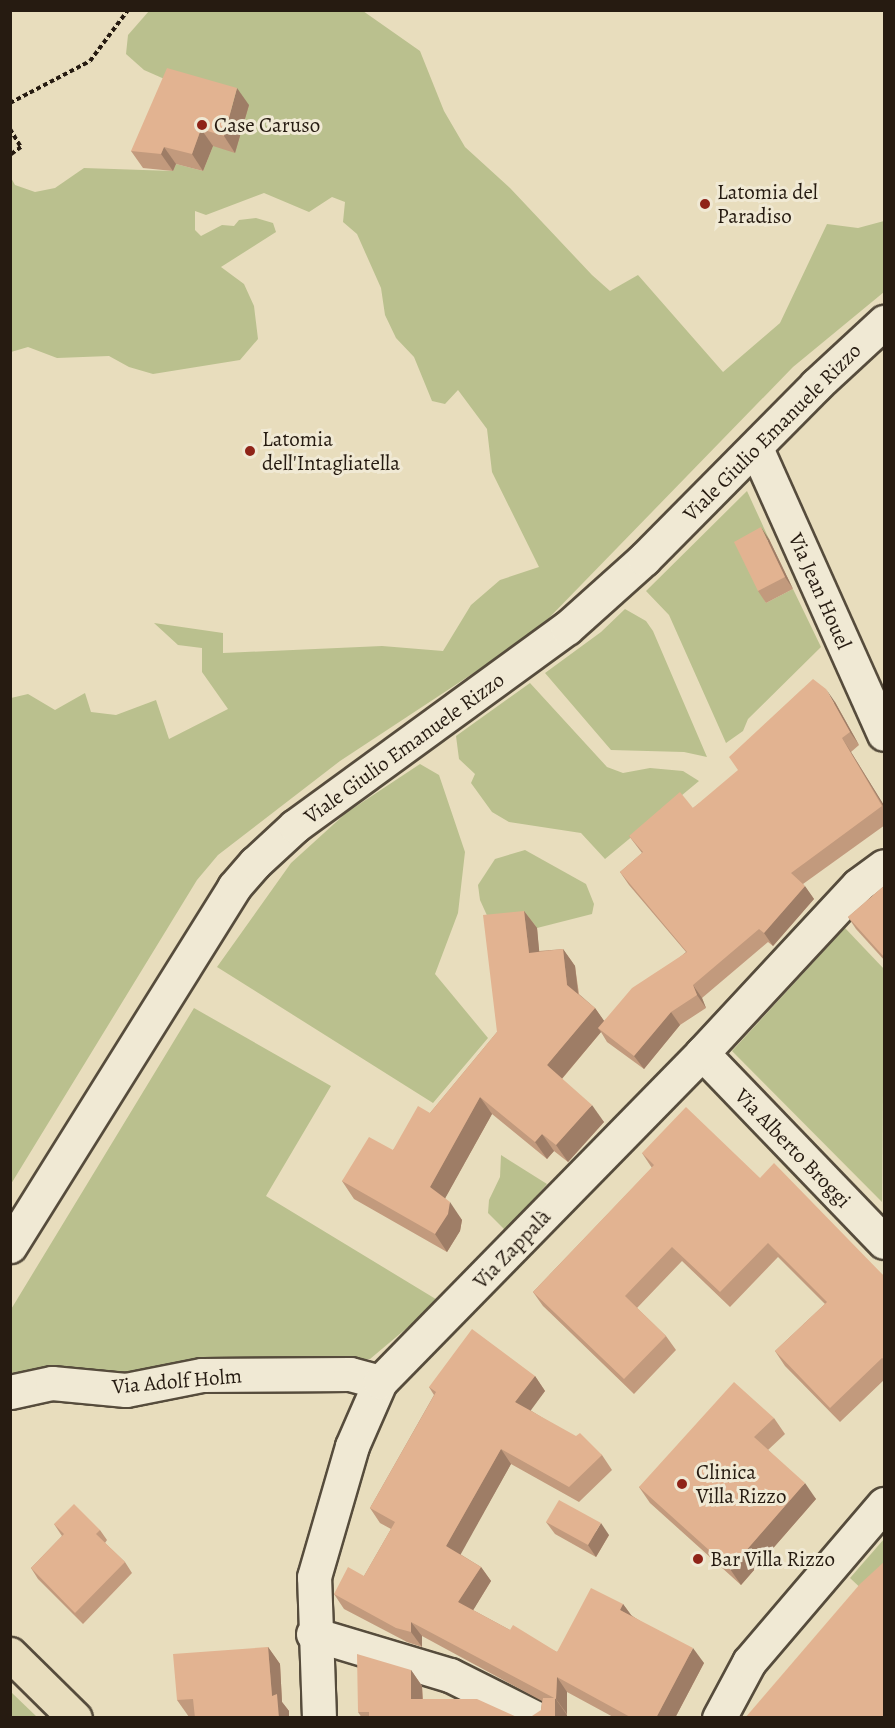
<!DOCTYPE html>
<meta charset="utf-8">
<style>
body{margin:0}
#map{position:relative;width:895px;height:1728px;overflow:hidden;background:#e8ddbd;font-family:Alegreya,serif}
div>[style]{position:absolute}
[style*='--x']{left:calc(var(--x)*1px);top:calc(var(--y)*1px);width:calc(var(--w)*1px);rotate:calc(var(--a)*1deg)}
.green>*{inset:0;background:#bac08e}
.path>*{height:4px;margin-top:-2px;transform-origin:0;background:repeating-linear-gradient(90deg,#261b11 0 4.5px,transparent 0 7.5px)}
.roads{filter:drop-shadow(2px 0 #564c3c) drop-shadow(-2px 0 #564c3c) drop-shadow(0 2px #564c3c) drop-shadow(0 -2px #564c3c)}
.minor>*{height:33px;margin:-16.5px;padding:0 16.5px;transform-origin:16.5px;border-radius:16.5px;background:#f0e9d4}
.major>*{height:33px;margin:-16.5px;padding:0 16.5px;transform-origin:16.5px;border-radius:16.5px;background:#e8ddbd}
.wall>*{inset:0;background:#c29a7d}
.shaded-wall>*{inset:0;background:#9e7d66}
.building>*{inset:0;background:#e2b391}
.dots>*{width:16px;height:16px;translate:-50% -50%;box-sizing:border-box;border:3px solid #f0e9d4;border-radius:50%}
span{translate:-50% -50%;white-space:nowrap;text-align:center;line-height:1.15;-webkit-text-stroke:6px #f0e9d4;paint-order:stroke}
.poi-label{font-size:21px;color:#261b11}
.left{translate:0 -50%;text-align:left}
.street-label{font-size:21px;color:#261b11}
.frame{position:absolute;inset:0;border:12px solid #261b11;pointer-events:none}
</style>
<div id="map">
<div class="green">
<div style="clip-path:polygon(149px 11px,363px 11px,420px 51px,444px 111px,465px 147px,510px 188px,592px 275px,610px 291px,638px 275px,723px 372px,780px 323px,827px 224px,858px 228px,884px 221px,884px 292px,793px 367px,547px 620px,513px 647px,340px 761px,218px 855px,197px 880px,11px 1184px,11px 698px,28px 694px,55px 710px,85px 693px,91px 712px,116px 715px,156px 700px,169px 739px,228px 709px,202px 672px,202px 648px,178px 645px,154px 623px,223px 633px,223px 653px,382px 646px,443px 651px,471px 605px,500px 580px,539px 567px,492px 472px,487px 429px,458px 390px,445px 404px,432px 401px,414px 357px,396px 338px,385px 315px,381px 288px,357px 234px,343px 222px,345px 202px,332px 197px,309px 212px,264px 193px,206px 215px,195px 211px,195px 230px,201px 236px,222px 225px,234px 226px,239px 220px,256px 218px,273px 223px,276px 232px,221px 267px,244px 284px,254px 306px,258px 339px,240px 360px,153px 374px,129px 367px,109px 356px,57px 358px,28px 347px,11px 352px,10px 176px,15px 185px,35px 192px,55px 188px,84px 168px,173px 171px,176px 164px,203px 171px,213px 146px,178px 85px,144px 70px,126px 54px,128px 35px)"></div>
<div style="clip-path:polygon(747px 491px,769px 539px,742px 554px,766px 603px,793px 589px,821px 647px,748px 719px,743px 731px,726px 743px,669px 615px,646px 591px)"></div>
<div style="clip-path:polygon(625px 609px,646px 621px,653px 631px,707px 757px,684px 752px,611px 750px,545px 673px,601px 632px)"></div>
<div style="clip-path:polygon(530px 683px,607px 767px,623px 773px,650px 768px,683px 771px,699px 781px,605px 859px,581px 833px,509px 822px,492px 812px,471px 783px,475px 774px,459px 759px,456px 736px)"></div>
<div style="clip-path:polygon(420px 764px,439px 775px,465px 852px,458px 913px,435px 974px,488px 1038px,433px 1103px,217px 967px,291px 863px,346px 813px)"></div>
<div style="clip-path:polygon(525px 850px,586px 884px,594px 904px,592px 914px,537px 928px,495px 933px,480px 900px,478px 885px,495px 859px)"></div>
<div style="clip-path:polygon(845px 928px,884px 969px,882px 1202px,732px 1051px)"></div>
<div style="clip-path:polygon(194px 1008px,331px 1086px,266px 1196px,439px 1301px,370px 1359px,332px 1359px,124px 1379px,11px 1380px,10px 1311px)"></div>
<div style="clip-path:polygon(501px 1155px,547px 1184px,506px 1231px,488px 1213px,489px 1200px,500px 1177px)"></div>
<div style="clip-path:polygon(884px 1539px,884px 1576px,867px 1594px,850px 1578px)"></div>
<div style="clip-path:polygon(11px 1692px,37px 1717px,11px 1717px)"></div>
</div>
<div class="path">
<div style="--x:10;--y:103;--w:90;--a:-27.7"></div>
<div style="--x:90;--y:61;--w:64;--a:-53.3"></div>
<div style="--x:10;--y:129;--w:21;--a:59"></div>
<div style="--x:21;--y:147;--w:14;--a:144"></div>
</div>
<div class="roads">
<div class="minor">
<div style="--x:756;--y:448;--w:313;--a:65.9"></div>
<div style="--x:702;--y:1053;--w:262;--a:46.1"></div>
<div style="--x:10;--y:1246;--w:423;--a:-58"></div>
<div style="--x:234;--y:887;--w:32;--a:-49"></div>
<div style="--x:255;--y:863;--w:54;--a:-42.8"></div>
<div style="--x:295;--y:826;--w:336;--a:-36.1"></div>
<div style="--x:567;--y:628;--w:103;--a:-41.9"></div>
<div style="--x:644;--y:559;--w:245;--a:-45.3"></div>
<div style="--x:816;--y:385;--w:93;--a:-42.8"></div>
<div style="--x:10;--y:1392;--w:43;--a:-12.1"></div>
<div style="--x:52;--y:1383;--w:74;--a:5.4"></div>
<div style="--x:126;--y:1390;--w:77;--a:-11.2"></div>
<div style="--x:202;--y:1375;--w:148;--a:-0.4"></div>
<div style="--x:350;--y:1374;--w:31;--a:15"></div>
<div style="--x:313;--y:1634;--w:143;--a:16.7"></div>
<div style="--x:450;--y:1675;--w:96;--a:26.6"></div>
<div style="--x:319;--y:1718;--w:141;--a:-92"></div>
<div style="--x:314;--y:1577;--w:136;--a:-73.8"></div>
<div style="--x:352;--y:1446;--w:70;--a:-66.4"></div>
<div style="--x:380;--y:1382;--w:460;--a:-45.6"></div>
<div style="--x:702;--y:1053;--w:229;--a:-47.1"></div>
<div style="--x:858;--y:885;--w:32;--a:-36"></div>
<div style="--x:719;--y:1718;--w:64;--a:-61.8"></div>
<div style="--x:749;--y:1662;--w:208;--a:-49.5"></div>
</div>
<div class="major">
<div style="--x:10;--y:1654;--w:91;--a:44.6"></div>
</div>
</div>
<div class="wall">
<div style="clip-path:polygon(249px 105px,235px 153px,213px 146px,203px 171px,176px 164px,173px 171px,143px 168px,131px 151px)"></div>
<div style="clip-path:polygon(769px 539px,793px 589px,766px 603px,758px 591px)"></div>
<div style="clip-path:polygon(835px 702px,859px 745px,851px 752px,885px 807px,885px 825px,803px 884px,814px 899px,773px 946px,768px 942px,702px 998px,706px 1008px,680px 1025px,644px 1069px,607px 1042px,601px 1032px,562px 1079px,604px 1122px,568px 1162px,554px 1151px,547px 1159px,492px 1114px,445px 1198px,462px 1220px,460px 1231px,447px 1252px,354px 1199px,342px 1181px,393px 1150px,430px 1113px,497px 1032px,524px 911px,537px 928px,539px 951px,563px 949px,575px 966px,579px 994px,595px 1008px,604px 1021px,686px 952px,629px 885px,620px 872px,642px 853px,629px 836px,693px 808px)"></div>
<div style="clip-path:polygon(885px 885px,885px 961px,856px 929px,848px 917px)"></div>
<div style="clip-path:polygon(642px 1153px,760px 1178px,885px 1277px,885px 1379px,840px 1422px,785px 1366px,775px 1351px,825px 1304px,778px 1257px,730px 1307px,682px 1261px,637px 1308px,666px 1336px,676px 1350px,634px 1394px,543px 1306px,533px 1292px,652px 1168px)"></div>
<div style="clip-path:polygon(535px 1376px,545px 1391px,530px 1410px,602px 1455px,612px 1470px,579px 1502px,511px 1464px,460px 1554px,481px 1567px,491px 1581px,473px 1610px,510px 1630px,557px 1652px,623px 1604px,631px 1615px,704px 1663px,675px 1718px,615px 1718px,567px 1692px,567px 1714px,566px 1714px,567px 1715px,541px 1710px,542px 1701px,422px 1636px,422px 1647px,407px 1642px,344px 1609px,334px 1594px,364px 1576px,391px 1529px,380px 1523px,370px 1508px,434px 1395px,429px 1387px)"></div>
<div style="clip-path:polygon(774px 1418px,785px 1434px,768px 1450px,816px 1499px,741px 1585px,650px 1503px,639px 1487px)"></div>
<div style="clip-path:polygon(546px 1522px,609px 1535px,596px 1557px,555px 1534px)"></div>
<div style="clip-path:polygon(54px 1524px,100px 1530px,107px 1540px,105px 1543px,125px 1562px,132px 1573px,83px 1624px,38px 1579px,31px 1568px,62px 1536px)"></div>
<div style="clip-path:polygon(268px 1647px,280px 1664px,282px 1702px,289px 1711px,289px 1718px,195px 1718px,194px 1716px,189px 1717px,177px 1700px)"></div>
<div style="clip-path:polygon(411px 1670px,422px 1686px,423px 1699px,519px 1718px,362px 1718px,358px 1712px)"></div>
</div>
<div class="shaded-wall">
<div style="clip-path:polygon(237px 88px,249px 105px,235px 153px,224px 136px)"></div>
<div style="clip-path:polygon(201px 129px,213px 146px,203px 171px,192px 154px)"></div>
<div style="clip-path:polygon(164px 147px,176px 164px,173px 171px,161px 154px)"></div>
<div style="clip-path:polygon(761px 527px,769px 539px,793px 589px,785px 577px)"></div>
<div style="clip-path:polygon(826px 689px,835px 702px,859px 745px,850px 732px)"></div>
<div style="clip-path:polygon(842px 738px,851px 752px,885px 807px,885px 809px)"></div>
<div style="clip-path:polygon(805px 886px,814px 899px,773px 946px,764px 933px)"></div>
<div style="clip-path:polygon(524px 911px,537px 928px,541px 970px,529px 953px)"></div>
<div style="clip-path:polygon(563px 949px,575px 966px,579px 1002px,567px 985px)"></div>
<div style="clip-path:polygon(693px 985px,702px 998px,706px 1008px,697px 995px)"></div>
<div style="clip-path:polygon(595px 1008px,607px 1025px,598px 1028px,601px 1032px,559px 1082px,547px 1065px)"></div>
<div style="clip-path:polygon(671px 1012px,680px 1025px,644px 1069px,634px 1056px)"></div>
<div style="clip-path:polygon(480px 1097px,492px 1114px,442px 1204px,430px 1187px)"></div>
<div style="clip-path:polygon(592px 1105px,604px 1122px,568px 1162px,556px 1145px)"></div>
<div style="clip-path:polygon(542px 1134px,554px 1151px,547px 1159px,535px 1142px)"></div>
<div style="clip-path:polygon(450px 1202px,462px 1220px,460px 1231px,447px 1252px,435px 1234px)"></div>
<div style="clip-path:polygon(535px 1376px,545px 1391px,526px 1417px,515px 1402px)"></div>
<div style="clip-path:polygon(501px 1449px,511px 1464px,457px 1561px,446px 1546px)"></div>
<div style="clip-path:polygon(805px 1483px,816px 1499px,741px 1585px,730px 1569px)"></div>
<div style="clip-path:polygon(601px 1523px,609px 1535px,596px 1557px,588px 1545px)"></div>
<div style="clip-path:polygon(481px 1567px,491px 1581px,469px 1617px,458px 1602px)"></div>
<div style="clip-path:polygon(623px 1604px,634px 1619px,620px 1610px)"></div>
<div style="clip-path:polygon(411px 1622px,422px 1636px,422px 1647px,411px 1632px)"></div>
<div style="clip-path:polygon(268px 1647px,280px 1664px,282px 1702px,289px 1711px,289px 1718px,279px 1718px,272px 1696px)"></div>
<div style="clip-path:polygon(693px 1648px,704px 1663px,675px 1718px,656px 1718px)"></div>
<div style="clip-path:polygon(411px 1670px,422px 1686px,423px 1716px,411px 1699px)"></div>
<div style="clip-path:polygon(557px 1677px,567px 1692px,567px 1714px,556px 1699px)"></div>
<div style="clip-path:polygon(555px 1698px,567px 1715px,567px 1718px,555px 1718px)"></div>
</div>
<div class="building">
<div style="clip-path:polygon(167px 68px,237px 88px,224px 136px,201px 129px,192px 154px,164px 147px,161px 154px,131px 151px)"></div>
<div style="clip-path:polygon(761px 527px,785px 577px,758px 591px,734px 542px)"></div>
<div style="clip-path:polygon(813px 679px,826px 689px,850px 732px,842px 738px,882px 806px,791px 873px,805px 886px,764px 933px,759px 929px,693px 985px,697px 995px,671px 1012px,634px 1056px,598px 1028px,632px 988px,687px 952px,620px 872px,643px 852px,629px 836px,680px 792px,693px 808px,738px 770px,729px 757px)"></div>
<div style="clip-path:polygon(885px 885px,885px 958px,848px 917px)"></div>
<div style="clip-path:polygon(524px 911px,529px 953px,563px 949px,567px 985px,595px 1008px,547px 1065px,592px 1105px,556px 1145px,542px 1134px,535px 1142px,480px 1097px,430px 1187px,450px 1202px,448px 1214px,435px 1234px,342px 1181px,369px 1137px,393px 1150px,418px 1106px,430px 1113px,497px 1032px,483px 915px)"></div>
<div style="clip-path:polygon(686px 1107px,760px 1178px,774px 1163px,885px 1277px,885px 1360px,882px 1358px,830px 1408px,775px 1351px,827px 1302px,768px 1243px,720px 1292px,672px 1247px,625px 1296px,666px 1336px,624px 1379px,533px 1292px,654px 1165px,642px 1153px)"></div>
<div style="clip-path:polygon(472px 1329px,535px 1376px,515px 1402px,576px 1436px,580px 1433px,602px 1455px,569px 1487px,501px 1449px,446px 1546px,481px 1567px,458px 1602px,510px 1630px,513px 1625px,557px 1652px,591px 1588px,623px 1604px,620px 1610px,693px 1648px,656px 1718px,632px 1718px,557px 1677px,556px 1699px,411px 1622px,411px 1632px,396px 1628px,334px 1594px,348px 1567px,364px 1576px,395px 1522px,370px 1508px,436px 1392px,429px 1387px)"></div>
<div style="clip-path:polygon(734px 1382px,774px 1418px,754px 1437px,805px 1483px,730px 1569px,639px 1487px)"></div>
<div style="clip-path:polygon(559px 1500px,601px 1523px,588px 1545px,546px 1522px)"></div>
<div style="clip-path:polygon(74px 1504px,100px 1530px,96px 1534px,125px 1562px,75px 1613px,31px 1568px,64px 1534px,54px 1524px)"></div>
<div style="clip-path:polygon(885px 1561px,885px 1718px,745px 1718px,860px 1584px)"></div>
<div style="clip-path:polygon(268px 1647px,272px 1696px,277px 1694px,279px 1718px,195px 1718px,193px 1699px,177px 1700px,173px 1654px)"></div>
<div style="clip-path:polygon(357px 1654px,411px 1670px,411px 1699px,477px 1699px,519px 1718px,369px 1718px,369px 1712px,358px 1712px)"></div>
<div style="clip-path:polygon(543px 1698px,555px 1698px,555px 1718px,529px 1718px,541px 1710px)"></div>
</div>
<div class="dots">
<div style="left:202px;top:125px;background:#8f2418"></div>
<div style="left:705px;top:204px;background:#8f2418"></div>
<div style="left:250px;top:451px;background:#8f2418"></div>
<div style="left:682px;top:1484px;background:#8f2418"></div>
<div style="left:698px;top:1559px;background:#8f2418"></div>
</div>
<div class="poi-label">
<span class="left" style="left:214px;top:125px">Case Caruso</span>
<span class="left" style="left:717px;top:204px">Latomia del<br>Paradiso</span>
<span class="left" style="left:262px;top:451px">Latomia<br>dell'Intagliatella</span>
<span class="left" style="left:696px;top:1484px">Clinica<br>Villa Rizzo</span>
<span class="left" style="left:710px;top:1559px">Bar Villa Rizzo</span>
</div>
<div class="street-label">
<span style="left:772px;top:432px;rotate:-45deg">Viale Giulio Emanuele Rizzo</span>
<span style="left:820px;top:591px;rotate:66deg">Via Jean Houel</span>
<span style="left:404px;top:748px;rotate:-36deg">Viale Giulio Emanuele Rizzo</span>
<span style="left:793px;top:1148px;rotate:46deg">Via Alberto Broggi</span>
<span style="left:512px;top:1249px;rotate:-46deg">Via Zappalà</span>
<span style="left:177px;top:1381px;rotate:-5deg">Via Adolf Holm</span>
</div>
<div class="frame"></div>
</div>
